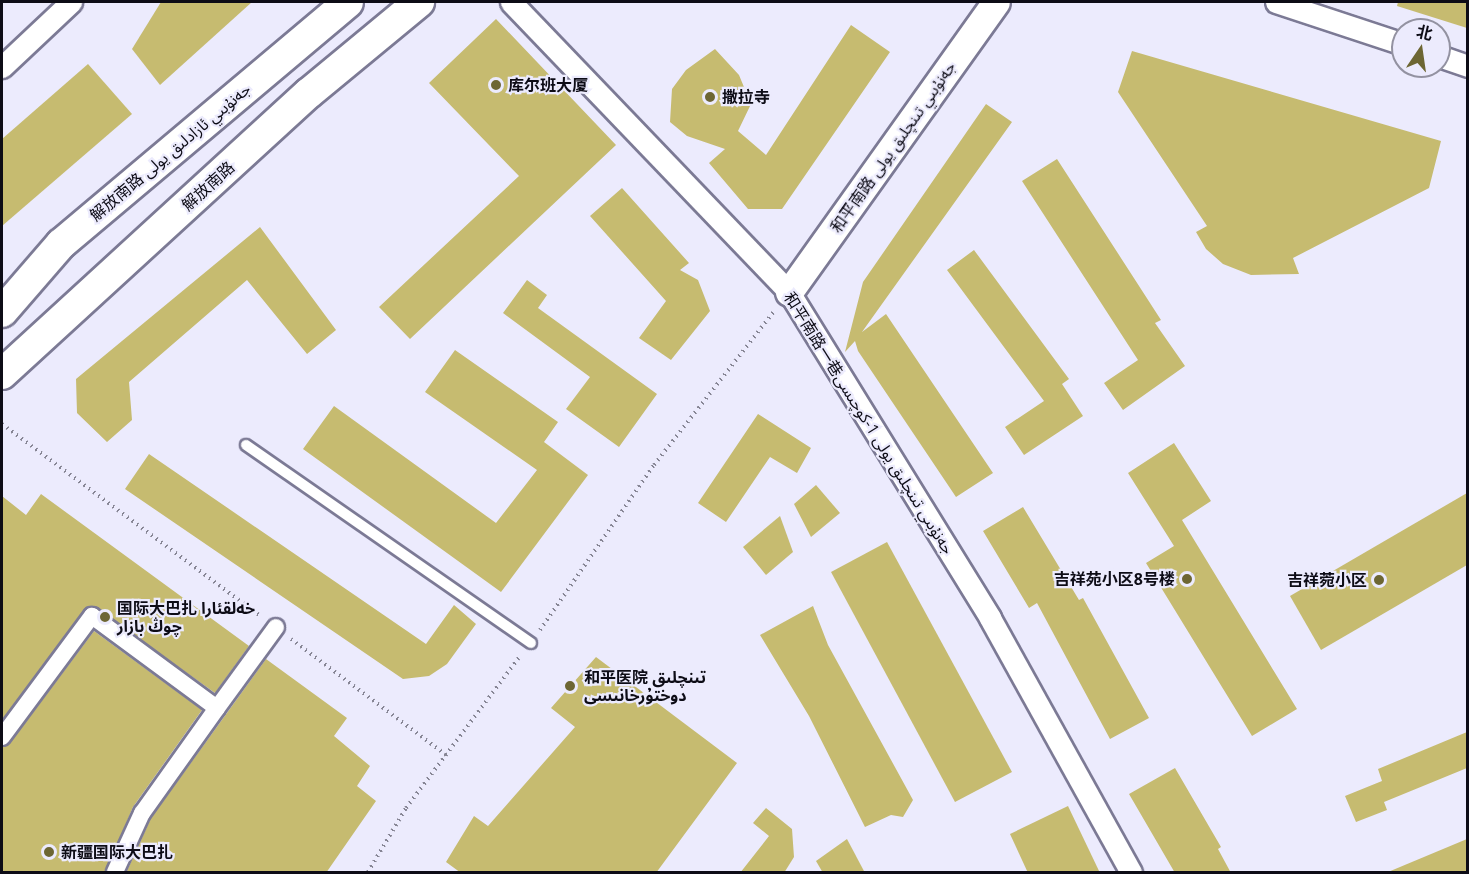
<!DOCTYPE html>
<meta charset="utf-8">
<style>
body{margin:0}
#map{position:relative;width:1469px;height:874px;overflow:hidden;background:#ecebfd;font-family:"Open Sans","Noto Sans Arabic","Noto Sans SC",sans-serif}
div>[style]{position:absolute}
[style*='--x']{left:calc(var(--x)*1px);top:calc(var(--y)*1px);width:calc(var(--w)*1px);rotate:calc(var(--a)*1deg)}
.building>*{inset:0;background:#c6bb70}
.path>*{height:4px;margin-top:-2px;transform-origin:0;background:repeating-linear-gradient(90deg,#868594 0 1.5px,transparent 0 6px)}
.roads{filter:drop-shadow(2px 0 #7c7a95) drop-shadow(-2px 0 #7c7a95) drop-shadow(0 2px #7c7a95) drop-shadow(0 -2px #7c7a95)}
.service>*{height:10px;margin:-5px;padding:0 5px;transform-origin:5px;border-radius:5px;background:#fff}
.pedestrian>*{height:16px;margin:-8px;padding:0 8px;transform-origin:8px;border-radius:8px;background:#fff}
.minor>*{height:21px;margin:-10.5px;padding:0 10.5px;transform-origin:10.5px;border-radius:10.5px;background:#fff}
.tertiary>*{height:27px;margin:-13.5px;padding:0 13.5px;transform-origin:13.5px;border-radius:13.5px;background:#fff}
.secondary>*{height:30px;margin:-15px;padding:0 15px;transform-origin:15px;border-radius:15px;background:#fff}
.dots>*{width:16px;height:16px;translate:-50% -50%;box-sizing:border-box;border:3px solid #ecebfd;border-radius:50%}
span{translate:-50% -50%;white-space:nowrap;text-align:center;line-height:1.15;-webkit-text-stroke:4.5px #ecebfd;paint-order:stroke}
.poi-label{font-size:16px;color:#0d0c16;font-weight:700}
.left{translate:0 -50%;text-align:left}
.right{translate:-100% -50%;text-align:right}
.street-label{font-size:16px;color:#0d0c16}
.frame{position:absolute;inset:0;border:3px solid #0d0c16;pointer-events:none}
.north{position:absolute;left:1391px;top:18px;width:60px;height:60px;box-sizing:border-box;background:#ecebfd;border:2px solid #9392a1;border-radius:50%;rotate:13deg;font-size:16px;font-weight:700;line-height:24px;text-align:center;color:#0d0c16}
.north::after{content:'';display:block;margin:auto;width:21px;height:27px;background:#6d6633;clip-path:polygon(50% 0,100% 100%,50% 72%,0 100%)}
</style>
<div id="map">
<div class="building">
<div style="clip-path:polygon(161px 2px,252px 2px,160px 85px,132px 49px)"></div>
<div style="clip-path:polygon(1398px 2px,1467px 2px,1467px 28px,1397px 6px)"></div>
<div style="clip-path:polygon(496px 19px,616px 145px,410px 339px,379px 307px,519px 176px,429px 83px)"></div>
<div style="clip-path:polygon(851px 25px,890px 52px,782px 209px,748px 209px,709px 163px,725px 149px,687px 136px,670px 122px,672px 89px,686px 70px,715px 49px,739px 75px,751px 104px,738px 131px,766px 155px)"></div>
<div style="clip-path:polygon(1132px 51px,1441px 141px,1429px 188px,1293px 258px,1299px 274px,1251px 275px,1223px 264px,1206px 249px,1196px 232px,1207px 226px,1118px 92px)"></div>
<div style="clip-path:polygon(88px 64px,132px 114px,2px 226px,2px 139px)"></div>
<div style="clip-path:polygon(986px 104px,1012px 122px,862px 332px,886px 314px,993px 473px,956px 497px,858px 351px,855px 341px,845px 352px,863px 282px)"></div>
<div style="clip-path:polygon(1057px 159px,1161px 320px,1155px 323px,1185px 366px,1123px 410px,1104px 383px,1138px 360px,1022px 181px)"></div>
<div style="clip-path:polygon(622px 188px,689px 263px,680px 270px,698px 280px,710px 311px,671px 360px,639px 338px,666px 301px,590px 216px)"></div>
<div style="clip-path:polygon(260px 227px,336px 330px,307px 354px,247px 280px,129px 382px,132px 420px,107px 442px,77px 413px,76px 379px)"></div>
<div style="clip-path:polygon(974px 250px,1069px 379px,1062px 384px,1083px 416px,1024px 455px,1005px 427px,1044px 401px,947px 270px)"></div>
<div style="clip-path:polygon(527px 280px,547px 295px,538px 308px,657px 394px,619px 447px,566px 409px,590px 377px,503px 313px)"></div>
<div style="clip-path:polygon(455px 350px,558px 422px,544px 442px,588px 475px,501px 592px,303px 449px,334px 406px,496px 523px,537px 470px,425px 392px)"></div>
<div style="clip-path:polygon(758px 414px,811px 448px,797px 473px,770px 457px,726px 522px,698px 503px)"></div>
<div style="clip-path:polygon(1174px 443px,1211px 501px,1182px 520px,1297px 709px,1252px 736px,1146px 563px,1174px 546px,1128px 473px)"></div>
<div style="clip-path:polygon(149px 454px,426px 644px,454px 605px,476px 624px,447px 664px,429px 676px,403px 679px,125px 489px)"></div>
<div style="clip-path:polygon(816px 485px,840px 513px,811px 537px,794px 504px)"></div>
<div style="clip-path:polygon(1467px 493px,1467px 565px,1321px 650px,1290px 596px)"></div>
<div style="clip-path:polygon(41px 494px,249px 646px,215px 693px,93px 606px,84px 610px,2px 720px,2px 496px,26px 515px)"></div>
<div style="clip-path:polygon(1023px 507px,1079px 600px,1083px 598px,1149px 718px,1110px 739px,1037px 603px,1029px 608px,983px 531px)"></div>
<div style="clip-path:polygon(780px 516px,793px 552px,766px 575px,743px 547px)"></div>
<div style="clip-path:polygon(887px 542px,1012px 772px,955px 802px,831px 572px)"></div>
<div style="clip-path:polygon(813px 606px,828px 645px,913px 800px,903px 817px,891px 815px,865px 827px,809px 716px,760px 635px)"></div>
<div style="clip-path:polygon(94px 631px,202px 710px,133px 807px,105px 873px,2px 873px,2px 747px,10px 743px)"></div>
<div style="clip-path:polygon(596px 657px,737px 763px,656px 873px,461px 873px,446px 862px,474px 816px,488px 826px,575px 727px,551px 708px)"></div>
<div style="clip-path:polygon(266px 659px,347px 718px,334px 736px,370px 766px,357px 786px,376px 801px,326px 873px,126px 873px,151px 818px)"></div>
<div style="clip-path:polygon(1467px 732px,1467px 768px,1384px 802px,1387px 810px,1356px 822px,1345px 796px,1382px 781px,1378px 769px)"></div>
<div style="clip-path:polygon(1175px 768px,1221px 847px,1218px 849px,1231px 873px,1175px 873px,1129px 794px)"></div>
<div style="clip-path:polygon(1068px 806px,1100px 873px,1028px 873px,1010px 834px)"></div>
<div style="clip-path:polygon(766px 808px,792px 829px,794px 857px,784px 873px,740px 873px,769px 836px,753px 823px)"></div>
<div style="clip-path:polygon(847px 839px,865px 873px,823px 873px,816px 861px)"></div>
<div style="clip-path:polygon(1467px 839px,1467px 873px,1388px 873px,1388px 872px)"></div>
</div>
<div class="path">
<div style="--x:2;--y:424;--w:322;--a:36.6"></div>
<div style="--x:540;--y:630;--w:201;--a:-55.4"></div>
<div style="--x:654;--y:465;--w:197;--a:-52"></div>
<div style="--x:291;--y:639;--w:194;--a:36.8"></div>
<div style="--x:368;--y:872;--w:74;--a:-59.3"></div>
<div style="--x:406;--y:808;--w:191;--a:-53.1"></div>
</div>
<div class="roads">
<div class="service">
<div style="--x:246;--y:445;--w:347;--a:34.8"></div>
</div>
<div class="pedestrian">
<div style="--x:217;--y:708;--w:100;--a:-53.9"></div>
<div style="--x:2;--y:737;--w:151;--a:-53.4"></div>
<div style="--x:92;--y:616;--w:155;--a:36.4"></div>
<div style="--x:217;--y:708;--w:129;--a:125.5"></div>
<div style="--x:142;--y:813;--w:65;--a:114.6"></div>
</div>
<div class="minor">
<div style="--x:511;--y:2;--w:402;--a:46.2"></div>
<div style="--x:789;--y:292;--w:383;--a:58.3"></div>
<div style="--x:990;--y:618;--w:291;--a:61"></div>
<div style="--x:1276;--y:2;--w:134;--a:18.3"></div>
<div style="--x:1439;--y:56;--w:31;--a:19"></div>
<div style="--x:2;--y:67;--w:95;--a:-43.3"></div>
</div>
<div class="tertiary">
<div style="--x:789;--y:292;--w:356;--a:-54.5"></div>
</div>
<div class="secondary">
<div style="--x:2;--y:312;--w:90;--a:-49.1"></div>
<div style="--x:61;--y:244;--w:375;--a:-40.1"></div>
<div style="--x:2;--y:374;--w:416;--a:-42.5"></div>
<div style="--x:309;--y:93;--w:143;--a:-39.6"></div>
</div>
</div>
<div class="dots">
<div style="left:496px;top:85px;background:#6d6633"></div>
<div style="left:710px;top:97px;background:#6d6633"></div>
<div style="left:1187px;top:579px;background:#6d6633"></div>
<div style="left:1379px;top:580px;background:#6d6633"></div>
<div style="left:105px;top:617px;background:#6d6633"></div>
<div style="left:570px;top:686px;background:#6d6633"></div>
<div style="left:49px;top:852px;background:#6d6633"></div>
</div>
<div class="poi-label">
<span class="left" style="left:508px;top:85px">库尔班大厦</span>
<span class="left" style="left:722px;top:97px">撒拉寺</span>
<span class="right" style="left:1175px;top:579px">吉祥苑小区8号楼</span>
<span class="right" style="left:1367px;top:580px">吉祥菀小区</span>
<span class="left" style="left:117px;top:617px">国际大巴扎 خەلقئارا<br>چوڭ بازار</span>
<span class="left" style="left:584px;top:686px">和平医院 تىنچلىق<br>دوختۇرخانىسى</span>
<span class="left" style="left:61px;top:852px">新疆国际大巴扎</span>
</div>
<div class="street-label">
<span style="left:893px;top:147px;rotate:-55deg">和平南路 جەنۇبىي تىنچلىق يولى</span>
<span style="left:170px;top:152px;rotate:-40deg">解放南路 جەنۇبىي ئازادلىق يولى</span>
<span style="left:208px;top:186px;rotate:-42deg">解放南路</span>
<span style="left:869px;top:423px;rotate:58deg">和平南路一巷جەنۇبىي تىنچلىق يولى 1-كوچىسى</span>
</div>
<div class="frame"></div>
<div class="north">北</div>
</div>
